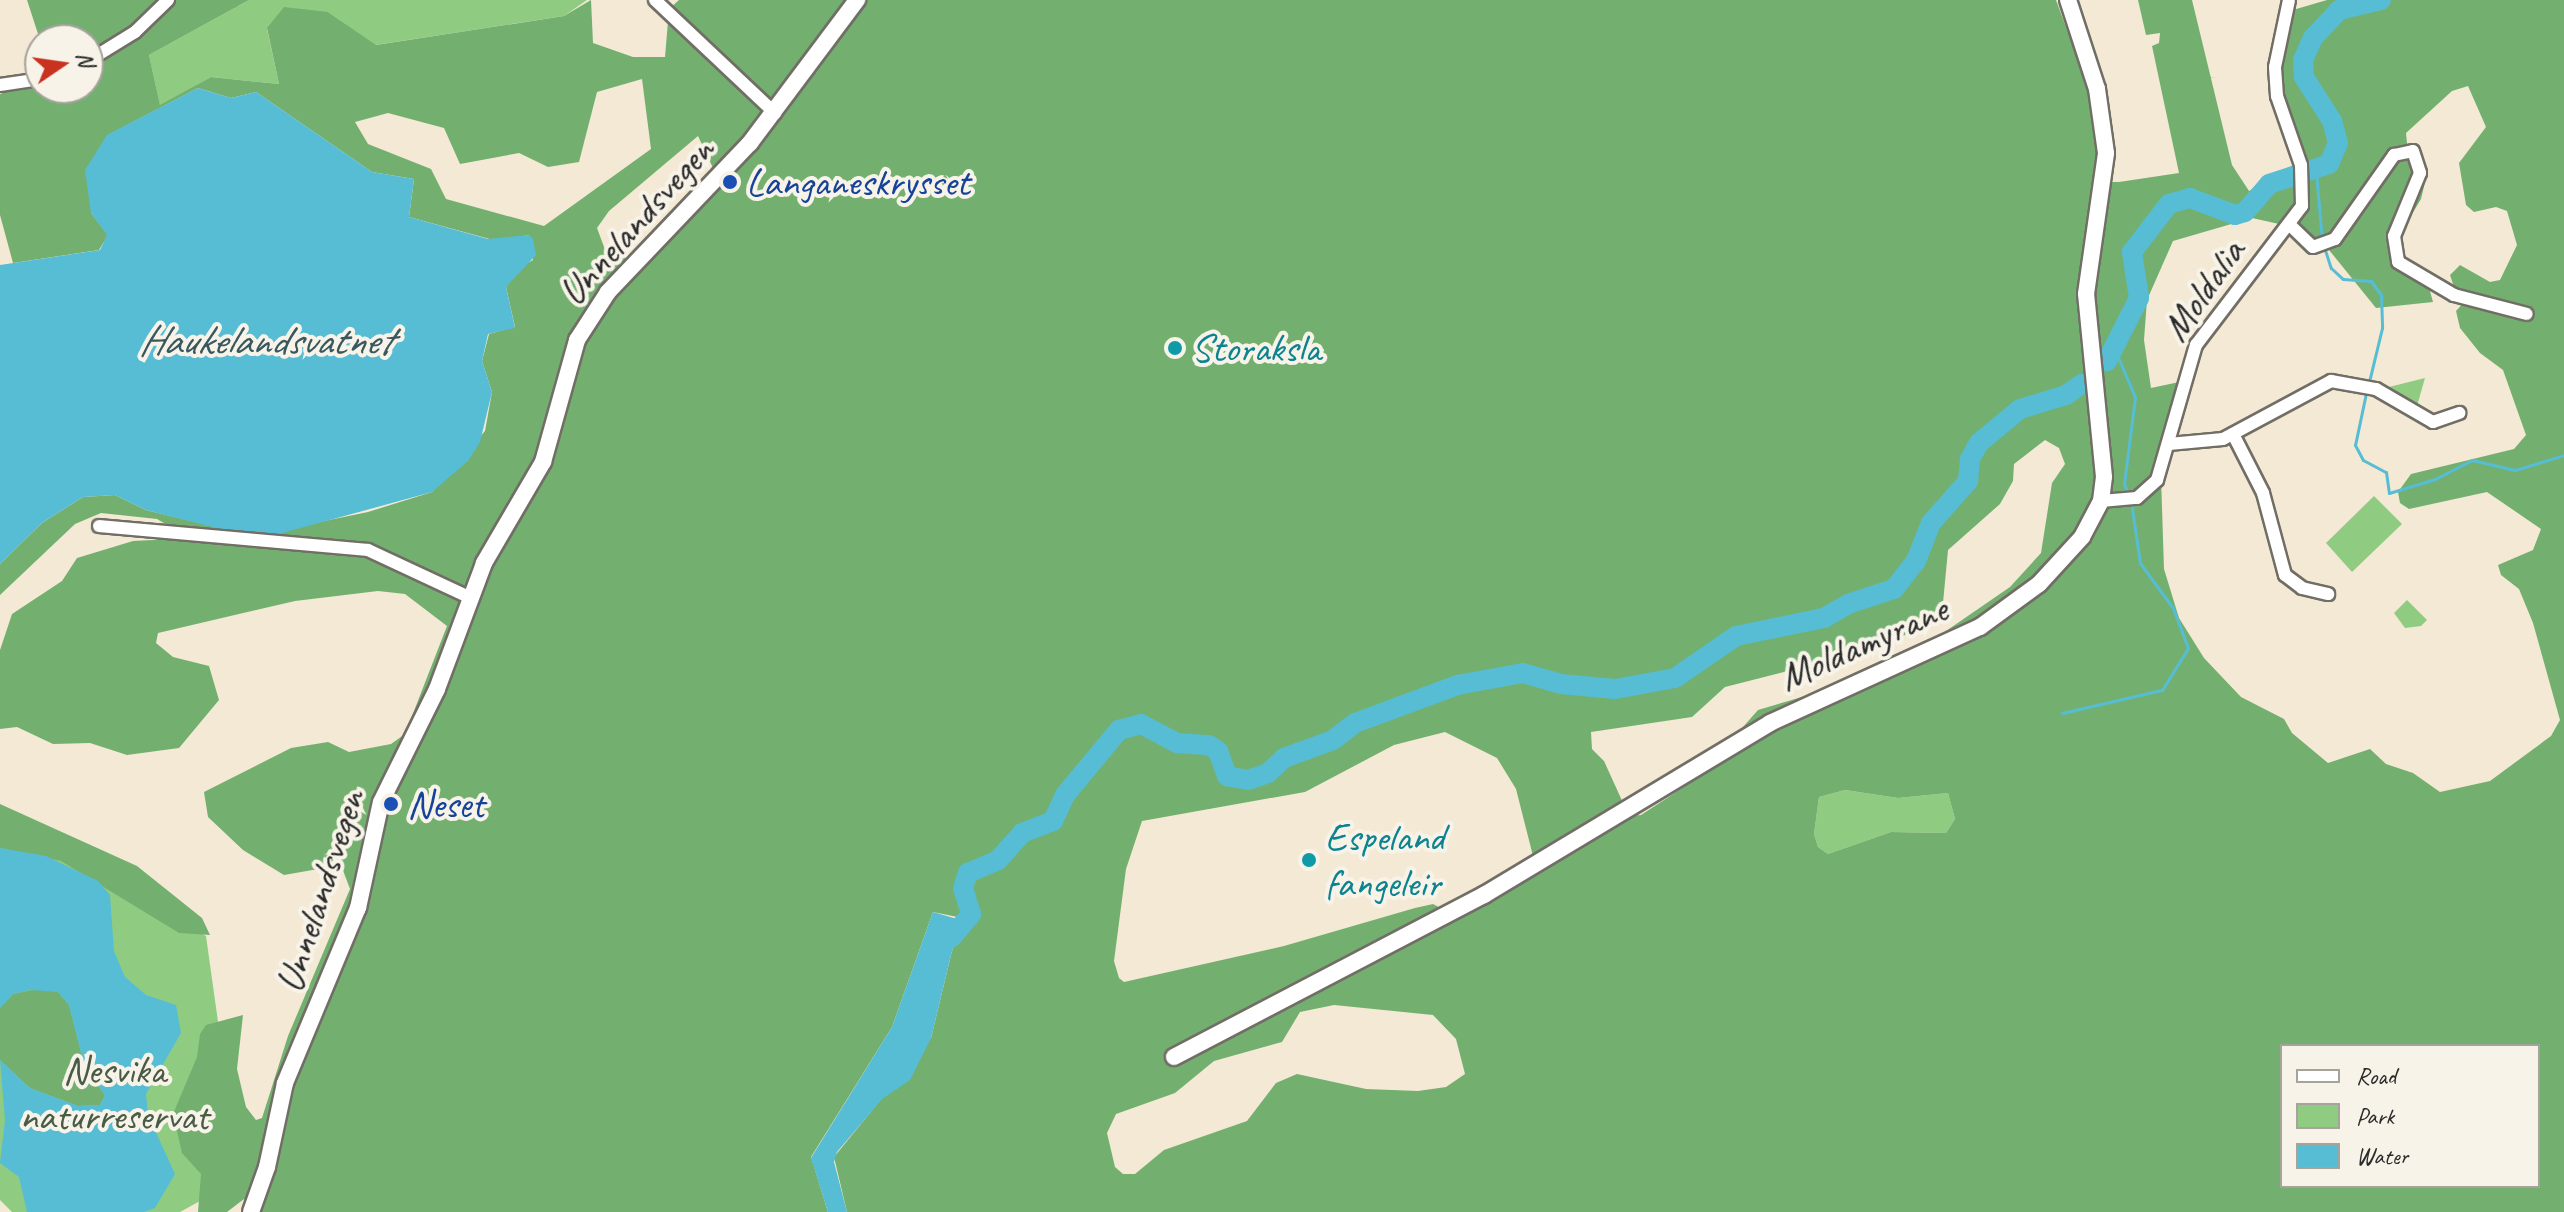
<!DOCTYPE html>
<style>
body{margin:0}
#map{position:relative;width:2564px;height:1212px;overflow:hidden;background:#f4e9d4;font-family:Caveat,sans-serif}
div>[style]{position:absolute}
[style*='--x']{left:calc(var(--x)*1px);top:calc(var(--y)*1px);width:calc(var(--w)*1px);rotate:calc(var(--a)*1deg)}
.green>*{inset:0;background:#8fcc82}
.forest>*{inset:0;background:#73b070}
.water>*{inset:0;background:#56bdd4}
.stream>*{height:3px;margin:-1.5px;padding:0 1.5px;transform-origin:1.5px;border-radius:1.5px;background:#56bdd4}
.river>*{height:20px;margin:-10px;padding:0 10px;transform-origin:10px;border-radius:10px;background:#56bdd4}
.roads{filter:drop-shadow(2px 0 #716e66) drop-shadow(-2px 0 #716e66) drop-shadow(0 2px #716e66) drop-shadow(0 -2px #716e66)}
.street>*{height:12px;margin:-6px;padding:0 6px;transform-origin:6px;border-radius:6px;background:#fff}
.secondary>*{height:16px;margin:-8px;padding:0 8px;transform-origin:8px;border-radius:8px;background:#fff}
.dots>*{width:22px;height:22px;translate:-50% -50%;box-sizing:border-box;border:4px solid #f7f3e8;border-radius:50%}
span{translate:-50% -50%;white-space:nowrap;text-align:center;line-height:1.15;-webkit-text-stroke:8px #f7f3e8;paint-order:stroke}
.transit-label{font-size:40px;color:#164399}
.left{translate:0 -50%;text-align:left}
.street-label{font-size:40px;color:#2b2b2b}
.culture-label{font-size:40px;color:#0d838f}
.park-label{font-size:40px;color:#495b45}
.water-label{font-size:42px;color:#38575e;font-style:italic}
.legend{position:absolute;left:2280px;top:1044px;width:260px;height:144px;box-sizing:border-box;background:#f7f3e8;border:2px solid #a5a39c;margin:0;padding:10px 14px;list-style:none;font-size:24px;color:#2b2b2b}
.legend li{display:flex;align-items:center;gap:16px;height:40px}
.legend b{width:40px;border:2px solid #a5a39c}
.north{position:absolute;left:24px;top:24px;width:80px;height:80px;box-sizing:border-box;background:#f7f3e8;border:2px solid #a5a39c;border-radius:50%;rotate:77deg;font-size:22px;font-weight:700;line-height:32px;text-align:center;color:#2b2b2b}
.north::after{content:'';display:block;margin:auto;width:28px;height:36px;background:#c8321e;clip-path:polygon(50% 0,100% 100%,50% 72%,0 100%)}
</style>
<div id="map">
<div class="green">
<div style="clip-path:polygon(249px 0,587px 0,564px 16px,375px 45px,328px 12px,267px 29px,279px 84px,211px 77px,160px 106px,149px 55px)"></div>
<div style="clip-path:polygon(2425px 378px,2417px 406px,2387px 391px,2389px 387px)"></div>
<div style="clip-path:polygon(2374px 496px,2402px 524px,2352px 572px,2326px 543px)"></div>
<div style="clip-path:polygon(2407px 600px,2427px 620px,2421px 626px,2405px 628px,2394px 613px)"></div>
<div style="clip-path:polygon(1845px 790px,1898px 798px,1948px 793px,1955px 819px,1946px 833px,1891px 832px,1828px 854px,1818px 847px,1814px 834px,1819px 797px)"></div>
<div style="clip-path:polygon(0 812px,206px 936px,240px 1179px,180px 1212px,12px 1212px,0 1200px)"></div>
</div>
<div class="forest">
<div style="clip-path:polygon(evenodd,27px 0,249px 0,149px 55px,160px 105px,211px 77px,279px 84px,267px 28px,284px 7px,328px 12px,376px 45px,564px 16px,591px 0,593px 43px,633px 57px,665px 57px,669px 9px,679px 0,2056px 0,2092px 98px,2099px 131px,2099px 182px,2119px 182px,2179px 173px,2152px 46px,2159px 43px,2160px 33px,2146px 35px,2138px 0,2192px 0,2232px 165px,2249px 191px,2297px 166px,2273px 61px,2286px 12px,2327px 0,2564px 0,2564px 1212px,847px 1212px,834px 1157px,931px 1038px,952px 951px,961px 929px,968px 927px,967px 919px,933px 912px,892px 1027px,811px 1157px,828px 1212px,252px 1212px,244px 1199px,227px 1212px,198px 1212px,201px 1174px,182px 1153px,173px 1114px,197px 1057px,200px 1034px,206px 1025px,243px 1015px,237px 1069px,246px 1107px,256px 1120px,262px 1118px,288px 1036px,350px 889px,341px 865px,284px 875px,243px 850px,208px 817px,204px 792px,291px 748px,328px 742px,349px 752px,391px 744px,405px 734px,447px 626px,405px 594px,378px 591px,295px 601px,158px 633px,156px 643px,173px 657px,209px 666px,219px 700px,179px 748px,127px 755px,90px 743px,53px 744px,17px 727px,0 729px,0 650px,12px 614px,62px 581px,77px 558px,133px 541px,172px 539px,176px 530px,157px 519px,101px 513px,75px 524px,0 595px,0 564px,42px 523px,83px 497px,115px 495px,146px 510px,252px 536px,368px 512px,432px 492px,485px 431px,492px 392px,482px 361px,489px 334px,515px 327px,506px 287px,519px 268px,533px 260px,529px 235px,497px 241px,409px 217px,414px 179px,372px 172px,256px 92px,231px 98px,198px 88px,108px 135px,91px 213px,108px 235px,99px 250px,13px 263px,0 215px,0 94px,40px 78px,40px 88px,88px 88px,88px 40px,40px 40px,27px 0,642px 79px,651px 149px,544px 226px,446px 199px,431px 169px,368px 144px,355px 122px,388px 113px,444px 128px,460px 164px,519px 153px,548px 167px,579px 162px,597px 92px,642px 79px,27px 0,2468px 86px,2486px 127px,2459px 163px,2466px 205px,2474px 212px,2496px 207px,2507px 211px,2517px 245px,2500px 280px,2490px 282px,2460px 265px,2450px 275px,2455px 290px,2466px 300px,2456px 311px,2460px 328px,2480px 353px,2503px 370px,2526px 435px,2514px 449px,2411px 474px,2398px 492px,2400px 503px,2409px 509px,2487px 492px,2541px 529px,2533px 550px,2498px 565px,2501px 575px,2519px 589px,2533px 623px,2560px 720px,2551px 736px,2490px 781px,2440px 792px,2413px 773px,2386px 764px,2370px 749px,2328px 763px,2292px 733px,2284px 719px,2241px 697px,2204px 658px,2179px 618px,2164px 569px,2161px 476px,2184px 381px,2151px 388px,2144px 340px,2147px 300px,2173px 241px,2252px 218px,2292px 227px,2316px 249px,2325px 245px,2376px 308px,2433px 302px,2428px 284px,2391px 249px,2421px 199px,2426px 178px,2424px 163px,2407px 143px,2406px 133px,2452px 91px,2468px 86px,27px 0,698px 136px,721px 185px,662px 244px,637px 256px,607px 255px,597px 228px,609px 211px,698px 136px,27px 0,2045px 440px,2059px 448px,2065px 464px,2052px 483px,2041px 553px,2010px 587px,1946px 631px,1938px 656px,1862px 690px,1812px 694px,1758px 710px,1743px 727px,1738px 749px,1730px 757px,1641px 815px,1629px 816px,1604px 761px,1592px 749px,1591px 732px,1692px 717px,1725px 687px,1885px 646px,1925px 624px,1943px 603px,1948px 550px,2000px 504px,2013px 481px,2014px 464px,2045px 440px,27px 0,1445px 732px,1497px 758px,1516px 789px,1534px 860px,1448px 912px,1433px 904px,1415px 908px,1284px 946px,1124px 982px,1119px 978px,1114px 961px,1126px 869px,1142px 821px,1305px 792px,1394px 745px,1445px 732px,27px 0,1845px 790px,1898px 798px,1948px 793px,1955px 819px,1946px 833px,1891px 832px,1828px 854px,1818px 847px,1814px 834px,1819px 797px,1845px 790px,27px 0,1334px 1005px,1433px 1015px,1456px 1039px,1465px 1074px,1446px 1087px,1418px 1091px,1366px 1089px,1297px 1074px,1276px 1083px,1247px 1121px,1164px 1150px,1135px 1174px,1123px 1174px,1115px 1167px,1107px 1133px,1116px 1114px,1175px 1093px,1214px 1061px,1282px 1042px,1300px 1012px,1334px 1005px,27px 0,2282px 1046px,2538px 1046px,2538px 1186px,2282px 1186px,2282px 1046px)"></div>
<div style="clip-path:polygon(0 804px,137px 866px,202px 918px,210px 935px,179px 933px,61px 861px,0 848px)"></div>
<div style="clip-path:polygon(42px 988px,58px 992px,69px 1005px,85px 1068px,105px 1095px,100px 1105px,78px 1106px,30px 1088px,0 1060px,0 1008px,13px 994px)"></div>
</div>
<div class="water">
<div style="clip-path:polygon(198px 88px,231px 98px,256px 92px,372px 172px,414px 179px,409px 217px,488px 239px,529px 235px,533px 239px,536px 255px,506px 287px,515px 328px,488px 334px,482px 361px,492px 392px,480px 442px,468px 461px,432px 492px,275px 535px,224px 530px,146px 510px,115px 495px,83px 497px,42px 523px,0 564px,0 265px,100px 250px,107px 235px,91px 213px,85px 170px,107px 135px)"></div>
<div style="clip-path:polygon(0 848px,46px 856px,98px 881px,110px 895px,114px 951px,125px 977px,146px 995px,176px 1005px,181px 1033px,146px 1094px,148px 1115px,175px 1174px,155px 1208px,144px 1212px,27px 1212px,19px 1177px,0 1163px,5px 1120px,0 1060px,30px 1088px,78px 1106px,100px 1105px,105px 1095px,85px 1068px,69px 1005px,58px 992px,30px 990px,13px 994px,0 1008px)"></div>
<div style="clip-path:polygon(933px 912px,971px 923px,961px 930px,952px 951px,931px 1038px,910px 1080px,882px 1099px,837px 1152px,834px 1162px,847px 1212px,828px 1212px,811px 1158px,892px 1027px)"></div>
</div>
<div class="stream">
<div style="--x:2316;--y:172;--w:68;--a:85"></div>
<div style="--x:2324;--y:247;--w:22;--a:72"></div>
<div style="--x:2331;--y:268;--w:16;--a:43"></div>
<div style="--x:2343;--y:279;--w:28;--a:4"></div>
<div style="--x:2371;--y:281;--w:17;--a:54"></div>
<div style="--x:2381;--y:295;--w:33;--a:88"></div>
<div style="--x:2382;--y:328;--w:60;--a:103.6"></div>
<div style="--x:2114;--y:348;--w:53;--a:66.8"></div>
<div style="--x:2135;--y:397;--w:88;--a:97.2"></div>
<div style="--x:2124;--y:484;--w:12;--a:66"></div>
<div style="--x:2366;--y:393;--w:53;--a:101.9"></div>
<div style="--x:2355;--y:445;--w:17;--a:62"></div>
<div style="--x:2363;--y:460;--w:26;--a:28"></div>
<div style="--x:2386;--y:472;--w:21;--a:82"></div>
<div style="--x:2389;--y:493;--w:48;--a:-16.9"></div>
<div style="--x:2435;--y:479;--w:42;--a:-27.2"></div>
<div style="--x:2472;--y:460;--w:44;--a:13.1"></div>
<div style="--x:2515;--y:470;--w:51;--a:-17"></div>
<div style="--x:2062;--y:713;--w:103;--a:-13"></div>
<div style="--x:2162;--y:690;--w:49;--a:-58.2"></div>
<div style="--x:2188;--y:648;--w:43;--a:-110.6"></div>
<div style="--x:2173;--y:608;--w:56;--a:-126.3"></div>
<div style="--x:2140;--y:563;--w:62;--a:-98.4"></div>
</div>
<div class="river">
<div style="--x:2107;--y:361;--w:71;--a:-63.1"></div>
<div style="--x:2139;--y:298;--w:47;--a:-98.7"></div>
<div style="--x:2132;--y:252;--w:61;--a:-52.4"></div>
<div style="--x:2169;--y:204;--w:22;--a:-16"></div>
<div style="--x:2190;--y:198;--w:48;--a:20.7"></div>
<div style="--x:2235;--y:215;--w:10;--a:-17"></div>
<div style="--x:2245;--y:212;--w:37;--a:-49"></div>
<div style="--x:2269;--y:184;--w:63;--a:-18.4"></div>
<div style="--x:2329;--y:164;--w:23;--a:-67"></div>
<div style="--x:2338;--y:143;--w:23;--a:-105"></div>
<div style="--x:2332;--y:121;--w:52;--a:-122.5"></div>
<div style="--x:2304;--y:77;--w:17;--a:-93"></div>
<div style="--x:2303;--y:60;--w:24;--a:-66"></div>
<div style="--x:2313;--y:38;--w:38;--a:-47"></div>
<div style="--x:2339;--y:10;--w:43;--a:-13.4"></div>
<div style="--x:952;--y:937;--w:30;--a:-50"></div>
<div style="--x:971;--y:914;--w:27;--a:-107"></div>
<div style="--x:963;--y:888;--w:16;--a:-72"></div>
<div style="--x:968;--y:873;--w:33;--a:-23"></div>
<div style="--x:998;--y:860;--w:36;--a:-48"></div>
<div style="--x:1022;--y:833;--w:33;--a:-21"></div>
<div style="--x:1053;--y:821;--w:29;--a:-65"></div>
<div style="--x:1065;--y:795;--w:85;--a:-50.3"></div>
<div style="--x:1119;--y:730;--w:23;--a:-15"></div>
<div style="--x:1141;--y:724;--w:41;--a:27.8"></div>
<div style="--x:1177;--y:743;--w:32;--a:4"></div>
<div style="--x:1209;--y:745;--w:11;--a:34"></div>
<div style="--x:1218;--y:751;--w:27;--a:70"></div>
<div style="--x:1227;--y:776;--w:21;--a:11"></div>
<div style="--x:1248;--y:780;--w:21;--a:-19"></div>
<div style="--x:1268;--y:773;--w:22;--a:-43"></div>
<div style="--x:1284;--y:758;--w:52;--a:-20.2"></div>
<div style="--x:1333;--y:740;--w:28;--a:-38"></div>
<div style="--x:1355;--y:723;--w:109;--a:-20.4"></div>
<div style="--x:1457;--y:685;--w:67;--a:-10.3"></div>
<div style="--x:1523;--y:673;--w:40;--a:16"></div>
<div style="--x:1561;--y:684;--w:54;--a:5.3"></div>
<div style="--x:1615;--y:689;--w:61;--a:-10.4"></div>
<div style="--x:1675;--y:678;--w:74;--a:-34.5"></div>
<div style="--x:1736;--y:636;--w:90;--a:-11.6"></div>
<div style="--x:1824;--y:618;--w:28;--a:-30"></div>
<div style="--x:1848;--y:604;--w:48;--a:-18.1"></div>
<div style="--x:1894;--y:589;--w:36;--a:-52"></div>
<div style="--x:1916;--y:561;--w:41;--a:-68.5"></div>
<div style="--x:1931;--y:523;--w:56;--a:-48.6"></div>
<div style="--x:1968;--y:481;--w:22;--a:-85"></div>
<div style="--x:1970;--y:459;--w:18;--a:-61"></div>
<div style="--x:1979;--y:443;--w:53;--a:-39.7"></div>
<div style="--x:2020;--y:409;--w:48;--a:-16.9"></div>
<div style="--x:2066;--y:395;--w:19;--a:-35"></div>
</div>
<div class="roads">
<div class="street">
<div style="--x:655;--y:0;--w:165;--a:43.3"></div>
<div style="--x:88;--y:61;--w:55;--a:-31.7"></div>
<div style="--x:135;--y:32;--w:46;--a:-44.1"></div>
<div style="--x:0;--y:85;--w:40;--a:-8.5"></div>
<div style="--x:2291;--y:226;--w:30;--a:44"></div>
<div style="--x:2313;--y:247;--w:23;--a:-20"></div>
<div style="--x:2335;--y:239;--w:103;--a:-54.9"></div>
<div style="--x:2394;--y:155;--w:19;--a:-12"></div>
<div style="--x:2413;--y:151;--w:23;--a:72"></div>
<div style="--x:2420;--y:173;--w:68;--a:112.4"></div>
<div style="--x:2394;--y:236;--w:26;--a:81"></div>
<div style="--x:2398;--y:262;--w:65;--a:30.5"></div>
<div style="--x:2454;--y:295;--w:75;--a:14.6"></div>
<div style="--x:2233;--y:434;--w:66;--a:63"></div>
<div style="--x:2263;--y:493;--w:85;--a:75"></div>
<div style="--x:2285;--y:575;--w:21;--a:37"></div>
<div style="--x:2302;--y:588;--w:27;--a:13"></div>
<div style="--x:2169;--y:444;--w:54;--a:-5.3"></div>
<div style="--x:2223;--y:439;--w:123;--a:-28.2"></div>
<div style="--x:2331;--y:381;--w:46;--a:10.1"></div>
<div style="--x:2376;--y:389;--w:66;--a:30.1"></div>
<div style="--x:2433;--y:422;--w:28;--a:-19"></div>
<div style="--x:2101;--y:501;--w:36;--a:-5"></div>
<div style="--x:2137;--y:498;--w:27;--a:-42"></div>
<div style="--x:2157;--y:480;--w:141;--a:-73.9"></div>
<div style="--x:2196;--y:345;--w:175;--a:-52.7"></div>
<div style="--x:2302;--y:206;--w:41;--a:-91.4"></div>
<div style="--x:2301;--y:165;--w:73;--a:-109.2"></div>
<div style="--x:2277;--y:96;--w:29;--a:-94"></div>
<div style="--x:2275;--y:67;--w:68;--a:-78.2"></div>
<div style="--x:99;--y:526;--w:270;--a:5.1"></div>
<div style="--x:368;--y:550;--w:114;--a:25"></div>
</div>
<div class="secondary">
<div style="--x:1174;--y:1057;--w:350;--a:-27.6"></div>
<div style="--x:1484;--y:895;--w:334;--a:-31"></div>
<div style="--x:1770;--y:723;--w:231;--a:-24.6"></div>
<div style="--x:1980;--y:627;--w:73;--a:-36.1"></div>
<div style="--x:2039;--y:584;--w:64;--a:-47.5"></div>
<div style="--x:2082;--y:537;--w:41;--a:-62.2"></div>
<div style="--x:2101;--y:501;--w:24;--a:-83"></div>
<div style="--x:2104;--y:477;--w:184;--a:-95.6"></div>
<div style="--x:2086;--y:294;--w:142;--a:-81.9"></div>
<div style="--x:2106;--y:153;--w:65;--a:-98"></div>
<div style="--x:2097;--y:89;--w:94;--a:-108"></div>
<div style="--x:251;--y:1212;--w:48;--a:-70.4"></div>
<div style="--x:267;--y:1167;--w:86;--a:-77.9"></div>
<div style="--x:285;--y:1083;--w:190;--a:-67.4"></div>
<div style="--x:358;--y:908;--w:108;--a:-77.8"></div>
<div style="--x:381;--y:802;--w:126;--a:-63.6"></div>
<div style="--x:437;--y:689;--w:134;--a:-69.5"></div>
<div style="--x:484;--y:563;--w:117;--a:-59.7"></div>
<div style="--x:543;--y:462;--w:127;--a:-74.4"></div>
<div style="--x:577;--y:340;--w:57;--a:-57.1"></div>
<div style="--x:608;--y:292;--w:206;--a:-46.4"></div>
<div style="--x:750;--y:143;--w:179;--a:-53.2"></div>
</div>
</div>
<div class="dots">
<div style="left:730px;top:182px;background:#1a4fb4"></div>
<div style="left:1175px;top:348px;background:#0f9aa8"></div>
<div style="left:391px;top:804px;background:#1a4fb4"></div>
<div style="left:1309px;top:860px;background:#0f9aa8"></div>
</div>
<div class="transit-label">
<span class="left" style="left:746px;top:182px">Langaneskrysset</span>
<span class="left" style="left:407px;top:804px">Neset</span>
</div>
<div class="street-label">
<span style="left:636px;top:221px;rotate:-48deg">Unnelandsvegen</span>
<span style="left:2203px;top:290px;rotate:-55deg">Moldalia</span>
<span style="left:1863px;top:643px;rotate:-24deg">Moldamyrane</span>
<span style="left:320px;top:891px;rotate:-72deg">Unnelandsvegen</span>
</div>
<div class="culture-label">
<span class="left" style="left:1191px;top:348px">Storaksla</span>
<span class="left" style="left:1325px;top:860px">Espeland<br>fangeleir</span>
</div>
<div class="park-label">
<span style="left:114px;top:1093px">Nesvika<br>naturreservat</span>
</div>
<div class="water-label">
<span style="left:265px;top:341px">Haukelandsvatnet</span>
</div>
<ul class="legend">
<li><b style="height:10px;background:#fff"></b>Road</li>
<li><b style="height:22px;background:#8fcc82"></b>Park</li>
<li><b style="height:22px;background:#56bdd4"></b>Water</li>
</ul>
<div class="north">N</div>
</div>
